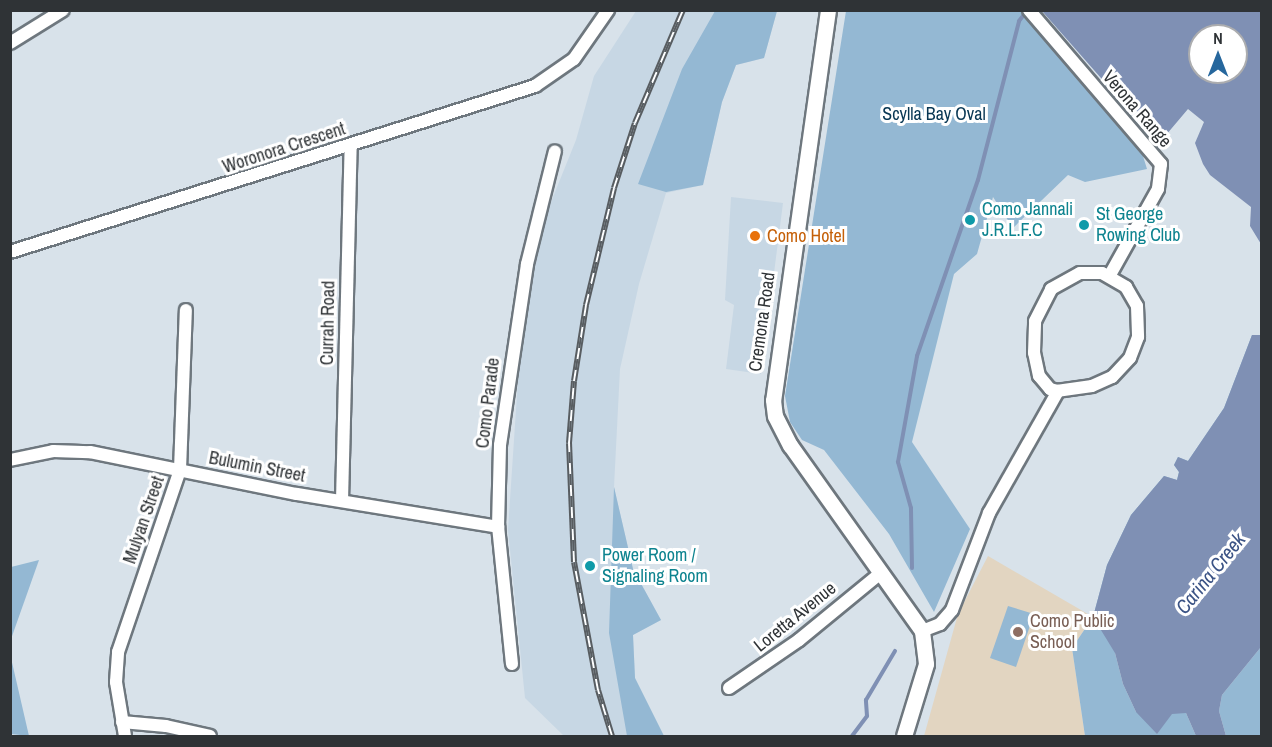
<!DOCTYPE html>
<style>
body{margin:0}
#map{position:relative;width:1272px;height:747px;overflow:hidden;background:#d8e2ea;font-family:"Archivo Narrow",sans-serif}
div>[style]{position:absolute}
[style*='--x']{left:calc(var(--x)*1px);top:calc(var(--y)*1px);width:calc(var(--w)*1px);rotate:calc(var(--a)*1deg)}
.built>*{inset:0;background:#c7d7e4}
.education>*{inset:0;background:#e2d5c1}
.green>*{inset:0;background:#94b8d3}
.water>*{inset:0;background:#7f90b4}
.stream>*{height:4px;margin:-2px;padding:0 2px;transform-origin:2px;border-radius:2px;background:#7f90b4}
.roads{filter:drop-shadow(2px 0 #6e777e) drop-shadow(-2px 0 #6e777e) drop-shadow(0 2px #6e777e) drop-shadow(0 -2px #6e777e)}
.minor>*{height:12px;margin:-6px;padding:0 6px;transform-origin:6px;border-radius:6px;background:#fff}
.tertiary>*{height:15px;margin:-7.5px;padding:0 7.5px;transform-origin:7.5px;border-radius:7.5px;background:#fff}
.rail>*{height:6px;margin-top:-3px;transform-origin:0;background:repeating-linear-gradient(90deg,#fff 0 11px,#585d61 0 22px);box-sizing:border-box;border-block:2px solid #585d61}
.dots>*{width:16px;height:16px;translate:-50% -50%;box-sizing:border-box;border:3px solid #fff;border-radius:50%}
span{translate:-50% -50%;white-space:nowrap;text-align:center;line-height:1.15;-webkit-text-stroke:6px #fff;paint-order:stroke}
.street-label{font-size:18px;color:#2f3336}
.park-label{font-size:18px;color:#073653}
.culture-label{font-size:18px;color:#0d838f}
.left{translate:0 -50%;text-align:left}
.food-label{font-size:18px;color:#c56008}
.education-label{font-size:18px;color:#785e54}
.water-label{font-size:20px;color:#3b5385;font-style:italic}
.frame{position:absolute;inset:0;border:12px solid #2f3336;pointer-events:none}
.north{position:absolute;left:1188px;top:24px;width:60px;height:60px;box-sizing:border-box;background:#fff;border:2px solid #acadaf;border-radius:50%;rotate:0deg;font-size:16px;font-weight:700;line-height:24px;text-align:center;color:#2f3336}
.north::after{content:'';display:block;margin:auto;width:21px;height:27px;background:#26679d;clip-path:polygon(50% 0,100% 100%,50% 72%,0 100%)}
</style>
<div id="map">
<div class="built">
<div style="clip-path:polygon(636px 11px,777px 11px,764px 58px,736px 65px,722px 102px,703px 185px,666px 193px,639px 284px,620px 369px,614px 487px,633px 569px,661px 620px,633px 635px,635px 678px,664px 736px,564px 736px,525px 698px,508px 530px,519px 365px,531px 283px,549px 207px,576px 140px,594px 76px)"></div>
<div style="clip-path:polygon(731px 197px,783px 203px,761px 374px,726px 369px,734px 305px,725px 300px)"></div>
</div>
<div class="education">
<div style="clip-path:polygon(988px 556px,1093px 617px,1072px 648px,1085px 736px,924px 736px,958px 614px)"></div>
</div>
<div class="green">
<div style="clip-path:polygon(715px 11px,777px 11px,764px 58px,736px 65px,722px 102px,703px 185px,666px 192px,638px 184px,682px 69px)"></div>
<div style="clip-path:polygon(846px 11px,1020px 11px,1138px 140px,1147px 169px,1085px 182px,1068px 175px,1013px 228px,993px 197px,977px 254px,954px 274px,912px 442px,970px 529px,934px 612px,889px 534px,824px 450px,802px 440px,790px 422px,785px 396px)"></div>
<div style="clip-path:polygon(1252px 335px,1261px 335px,1115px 653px,1123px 684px,1136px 712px,1186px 713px,1196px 736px,1085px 736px,1072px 648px,1093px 617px,1107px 565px,1131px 515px,1164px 476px,1177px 480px,1179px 472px,1174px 465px,1178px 457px,1188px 461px,1224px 408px)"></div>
<div style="clip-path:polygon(614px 487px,633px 569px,661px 620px,633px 635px,635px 678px,664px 736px,627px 736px,609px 633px)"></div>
<div style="clip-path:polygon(39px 560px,11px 639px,11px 567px)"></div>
<div style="clip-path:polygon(1008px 606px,1034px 614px,1016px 667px,990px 658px)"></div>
<div style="clip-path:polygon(1261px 647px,1261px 736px,1226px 736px,1219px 711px,1222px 695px)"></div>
<div style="clip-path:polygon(11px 658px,29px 736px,11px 734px)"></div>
</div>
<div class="water">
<div style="clip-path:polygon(evenodd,1042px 11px,1261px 11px,1261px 244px,1250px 226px,1251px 207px,1210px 175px,1203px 164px,1195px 143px,1204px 122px,1188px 109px,1166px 135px,1152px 136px,1042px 11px,1200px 36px,1236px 36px,1236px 72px,1200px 72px,1200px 36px)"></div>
<div style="clip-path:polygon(1252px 335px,1262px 335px,1261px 647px,1222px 695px,1219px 711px,1226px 736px,1196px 736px,1186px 713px,1172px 714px,1157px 734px,1136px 712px,1123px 684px,1115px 653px,1093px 617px,1107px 565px,1131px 515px,1164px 476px,1177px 480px,1179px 472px,1174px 465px,1178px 457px,1188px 461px,1224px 408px)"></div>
</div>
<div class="stream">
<div style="--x:912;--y:568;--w:60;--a:-91"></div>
<div style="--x:911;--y:508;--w:48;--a:-105.8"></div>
<div style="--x:898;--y:462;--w:108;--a:-79.8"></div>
<div style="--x:917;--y:356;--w:186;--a:-70.9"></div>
<div style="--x:978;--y:180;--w:164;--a:-75.5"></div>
<div style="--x:1019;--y:21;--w:11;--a:-52"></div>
<div style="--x:852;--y:736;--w:25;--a:-53"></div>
<div style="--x:867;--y:716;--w:16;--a:-94"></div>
<div style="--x:866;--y:700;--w:57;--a:-59.4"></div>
</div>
<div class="roads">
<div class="minor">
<div style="--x:1029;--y:10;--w:203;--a:49.4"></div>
<div style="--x:1161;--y:164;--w:25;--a:97"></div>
<div style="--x:1158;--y:189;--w:98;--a:119.2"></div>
<div style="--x:10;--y:43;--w:62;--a:-31.9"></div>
<div style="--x:10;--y:252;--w:551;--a:-17.55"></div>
<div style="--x:535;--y:86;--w:47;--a:-34.7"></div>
<div style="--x:574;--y:59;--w:60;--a:-55.2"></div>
<div style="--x:1080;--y:273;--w:22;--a:0"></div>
<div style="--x:1102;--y:273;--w:28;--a:30"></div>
<div style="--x:1126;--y:287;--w:22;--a:60"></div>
<div style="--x:1137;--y:306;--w:31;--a:88"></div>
<div style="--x:1138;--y:337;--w:22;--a:111"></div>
<div style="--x:1130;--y:358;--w:26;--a:133"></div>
<div style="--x:1112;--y:377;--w:22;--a:156"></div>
<div style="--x:1092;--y:386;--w:34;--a:172"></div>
<div style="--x:1058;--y:391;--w:8;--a:-166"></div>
<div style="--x:1050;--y:389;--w:17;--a:-130"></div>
<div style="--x:1039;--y:376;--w:24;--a:-102"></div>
<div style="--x:1034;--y:353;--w:32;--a:-88"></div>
<div style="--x:1035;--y:321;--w:36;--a:-63"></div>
<div style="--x:1051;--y:289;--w:33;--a:-29"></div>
<div style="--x:10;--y:460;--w:44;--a:-11.8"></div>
<div style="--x:53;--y:451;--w:37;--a:2"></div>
<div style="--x:90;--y:452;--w:211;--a:11.5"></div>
<div style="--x:297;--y:494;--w:204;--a:9.3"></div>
<div style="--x:342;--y:501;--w:356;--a:-88.6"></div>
<div style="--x:922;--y:631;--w:19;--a:-21"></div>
<div style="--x:940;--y:624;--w:18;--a:-49"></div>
<div style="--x:952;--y:610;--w:104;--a:-69.1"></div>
<div style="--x:989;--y:513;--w:140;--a:-60.5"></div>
<div style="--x:512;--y:664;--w:138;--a:-95.8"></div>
<div style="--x:498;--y:527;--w:82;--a:-88.6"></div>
<div style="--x:500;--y:445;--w:183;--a:-81.5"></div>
<div style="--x:527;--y:264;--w:116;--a:-76.1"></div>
<div style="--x:729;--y:688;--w:85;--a:-34.4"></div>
<div style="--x:799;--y:640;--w:107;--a:-39.3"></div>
<div style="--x:122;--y:722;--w:44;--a:5.2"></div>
<div style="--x:166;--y:726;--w:45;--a:12.8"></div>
<div style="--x:125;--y:736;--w:55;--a:-99.5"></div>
<div style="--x:116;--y:682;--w:30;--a:-86"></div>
<div style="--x:118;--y:652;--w:192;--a:-71.2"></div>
<div style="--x:180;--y:470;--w:160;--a:-87.9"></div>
</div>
<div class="tertiary">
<div style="--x:828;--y:10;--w:394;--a:98"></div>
<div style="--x:773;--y:400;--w:16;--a:83"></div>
<div style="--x:775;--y:416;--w:33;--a:63"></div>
<div style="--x:790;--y:445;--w:228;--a:54.6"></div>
<div style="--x:922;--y:631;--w:33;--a:83"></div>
<div style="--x:926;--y:664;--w:75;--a:107"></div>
</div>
</div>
<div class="rail">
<div style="--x:612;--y:736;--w:48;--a:-106.9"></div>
<div style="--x:598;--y:690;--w:130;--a:-100.6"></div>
<div style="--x:574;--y:562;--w:119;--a:-92.4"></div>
<div style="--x:569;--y:443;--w:62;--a:-85.4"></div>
<div style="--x:574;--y:381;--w:77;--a:-81"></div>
<div style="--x:586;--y:305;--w:120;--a:-76.5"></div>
<div style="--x:614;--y:188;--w:68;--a:-72.1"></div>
<div style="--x:635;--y:123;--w:123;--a:-67"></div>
</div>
<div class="dots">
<div style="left:970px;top:220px;background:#0f9aa8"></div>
<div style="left:1084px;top:225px;background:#0f9aa8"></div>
<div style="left:755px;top:236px;background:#e8710a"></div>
<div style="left:590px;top:566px;background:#0f9aa8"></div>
<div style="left:1018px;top:632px;background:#8d6e63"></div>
</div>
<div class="street-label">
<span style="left:1137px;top:109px;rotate:49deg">Verona Range</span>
<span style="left:284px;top:148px;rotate:-18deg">Woronora Crescent</span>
<span style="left:762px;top:322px;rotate:-82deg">Cremona Road</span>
<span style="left:328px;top:323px;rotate:-89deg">Currah Road</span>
<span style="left:488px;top:403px;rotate:-83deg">Como Parade</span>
<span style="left:257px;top:467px;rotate:11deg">Bulumin Street</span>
<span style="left:144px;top:520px;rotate:-71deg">Mulyan Street</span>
<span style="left:795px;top:617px;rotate:-39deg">Loretta Avenue</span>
</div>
<div class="park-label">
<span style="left:934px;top:114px">Scylla Bay Oval</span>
</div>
<div class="culture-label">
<span class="left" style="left:982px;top:220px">Como Jannali<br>J.R.L.F.C</span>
<span class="left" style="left:1096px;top:225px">St George<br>Rowing Club</span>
<span class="left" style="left:602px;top:566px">Power Room /<br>Signaling Room</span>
</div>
<div class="food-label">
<span class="left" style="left:767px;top:236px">Como Hotel</span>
</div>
<div class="education-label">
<span class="left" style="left:1030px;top:632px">Como Public<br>School</span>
</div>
<div class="water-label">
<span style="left:1210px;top:573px;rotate:-51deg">Carina Creek</span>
</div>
<div class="frame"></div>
<div class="north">N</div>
</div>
